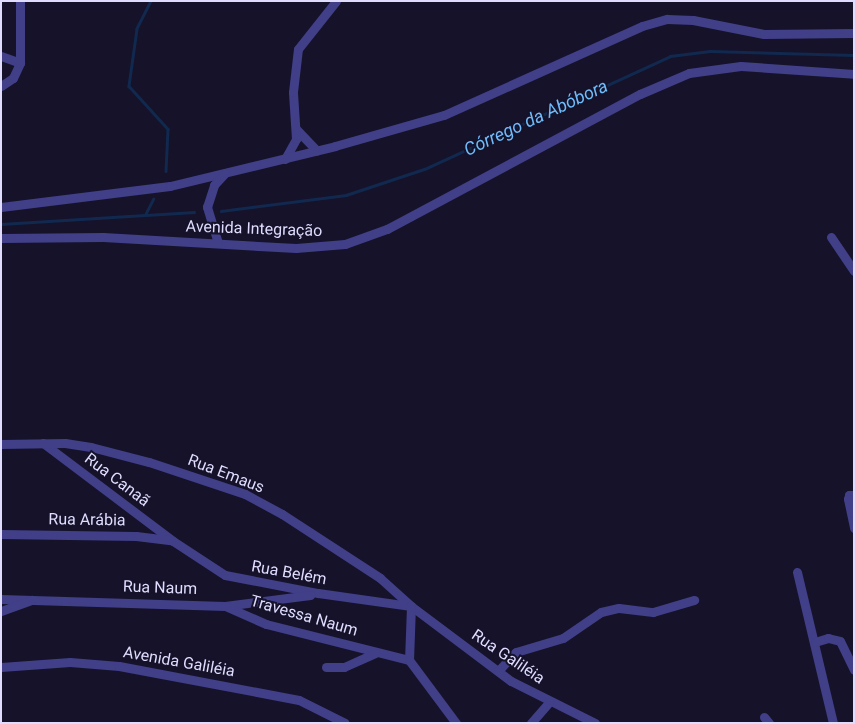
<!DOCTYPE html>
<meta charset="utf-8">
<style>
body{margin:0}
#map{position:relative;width:855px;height:724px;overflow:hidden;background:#15122a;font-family:Roboto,sans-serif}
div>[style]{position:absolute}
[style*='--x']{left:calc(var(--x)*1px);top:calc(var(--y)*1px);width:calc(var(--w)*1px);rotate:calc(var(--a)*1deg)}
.stream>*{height:2.5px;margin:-1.25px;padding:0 1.25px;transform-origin:1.25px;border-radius:1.25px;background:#11294e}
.minor>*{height:9px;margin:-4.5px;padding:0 4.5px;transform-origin:4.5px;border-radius:4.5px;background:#403f87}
span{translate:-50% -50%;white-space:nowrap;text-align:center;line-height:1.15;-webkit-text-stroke:4px #15122a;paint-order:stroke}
.street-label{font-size:16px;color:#dfdcfe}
.water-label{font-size:18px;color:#6ebcfa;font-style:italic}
.frame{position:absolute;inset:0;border:2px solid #dfdcfe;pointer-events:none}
</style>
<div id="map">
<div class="stream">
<div style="--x:151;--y:1;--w:31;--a:117"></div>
<div style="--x:137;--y:29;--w:58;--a:98"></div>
<div style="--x:129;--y:86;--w:58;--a:47.8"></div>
<div style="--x:168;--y:129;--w:42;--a:92.7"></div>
<div style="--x:221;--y:211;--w:126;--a:-7.3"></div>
<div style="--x:346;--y:195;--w:85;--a:-18.4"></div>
<div style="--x:427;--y:168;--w:268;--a:-24.7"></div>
<div style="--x:670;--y:56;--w:40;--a:-7.1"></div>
<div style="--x:710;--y:51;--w:144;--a:1.6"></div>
<div style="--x:146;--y:215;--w:48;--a:-3.6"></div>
<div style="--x:1;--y:224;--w:144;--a:-3.6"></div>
<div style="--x:145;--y:215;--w:18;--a:-63"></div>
</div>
<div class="minor">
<div style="--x:1;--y:56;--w:20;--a:20"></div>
<div style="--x:1;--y:86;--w:14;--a:-34"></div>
<div style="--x:13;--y:78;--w:17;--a:-65"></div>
<div style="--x:20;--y:63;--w:62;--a:-90"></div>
<div style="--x:296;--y:129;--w:30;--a:46"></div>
<div style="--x:285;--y:159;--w:23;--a:-61"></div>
<div style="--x:296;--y:139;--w:47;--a:-93.7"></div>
<div style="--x:293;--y:92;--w:43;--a:-83.4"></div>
<div style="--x:298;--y:49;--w:61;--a:-51.6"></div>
<div style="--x:1;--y:207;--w:170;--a:-7.1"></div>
<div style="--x:170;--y:186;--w:170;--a:-13.6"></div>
<div style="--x:335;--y:146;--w:113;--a:-15.9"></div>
<div style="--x:444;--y:115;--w:217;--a:-24.2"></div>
<div style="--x:642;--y:26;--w:26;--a:-16"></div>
<div style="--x:667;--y:19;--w:26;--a:2"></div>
<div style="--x:693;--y:20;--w:72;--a:11.2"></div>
<div style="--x:764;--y:34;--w:90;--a:-0.6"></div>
<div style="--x:831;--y:237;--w:41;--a:55.9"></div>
<div style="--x:1;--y:238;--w:102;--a:-0.6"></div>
<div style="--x:103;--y:237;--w:193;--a:3.3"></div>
<div style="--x:296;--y:248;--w:49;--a:-4.7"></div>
<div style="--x:345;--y:244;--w:45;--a:-19.7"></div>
<div style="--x:387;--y:229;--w:287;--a:-28.1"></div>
<div style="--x:640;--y:94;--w:53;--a:-23.2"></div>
<div style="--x:689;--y:73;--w:52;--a:-7.7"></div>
<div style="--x:741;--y:66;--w:113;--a:4"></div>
<div style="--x:218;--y:243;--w:38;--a:-107"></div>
<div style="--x:207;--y:207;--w:23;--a:-72"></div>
<div style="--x:214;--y:185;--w:16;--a:-47"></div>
<div style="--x:43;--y:443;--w:163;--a:37"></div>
<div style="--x:173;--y:541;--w:62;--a:33.2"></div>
<div style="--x:225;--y:575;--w:95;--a:11"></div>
<div style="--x:318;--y:593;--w:94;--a:8"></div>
<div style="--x:1;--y:444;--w:64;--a:-0.9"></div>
<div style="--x:65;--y:443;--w:26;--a:9"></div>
<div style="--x:91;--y:447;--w:60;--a:14.5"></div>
<div style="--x:149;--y:462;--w:101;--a:18.4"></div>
<div style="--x:245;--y:494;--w:42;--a:28.4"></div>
<div style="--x:282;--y:514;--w:117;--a:33.1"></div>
<div style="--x:380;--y:578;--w:42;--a:42.1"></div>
<div style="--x:411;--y:606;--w:125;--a:36.9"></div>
<div style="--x:511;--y:681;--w:94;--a:26.6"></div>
<div style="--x:854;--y:495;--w:5;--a:180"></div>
<div style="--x:849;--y:495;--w:4;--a:104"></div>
<div style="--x:848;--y:499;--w:30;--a:78"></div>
<div style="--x:1;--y:534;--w:135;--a:0.8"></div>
<div style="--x:136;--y:536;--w:35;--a:7"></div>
<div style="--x:797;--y:572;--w:155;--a:76.6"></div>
<div style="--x:1;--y:599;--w:224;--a:1.8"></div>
<div style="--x:225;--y:606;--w:86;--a:-7.4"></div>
<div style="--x:225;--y:606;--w:45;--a:23.7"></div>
<div style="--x:266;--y:624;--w:147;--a:14.1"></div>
<div style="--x:411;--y:606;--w:54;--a:92.1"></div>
<div style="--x:409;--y:660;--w:79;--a:53.3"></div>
<div style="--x:1;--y:611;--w:33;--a:-20"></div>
<div style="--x:815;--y:642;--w:14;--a:-17"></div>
<div style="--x:828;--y:638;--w:12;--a:14"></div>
<div style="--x:840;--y:641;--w:32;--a:64"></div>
<div style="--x:1;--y:667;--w:69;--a:-4.1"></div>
<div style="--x:70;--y:662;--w:49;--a:4.7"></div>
<div style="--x:119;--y:666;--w:183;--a:10.7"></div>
<div style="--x:299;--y:700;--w:51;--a:26.6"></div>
<div style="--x:326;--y:667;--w:18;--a:0"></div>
<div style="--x:344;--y:667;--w:34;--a:-24"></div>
<div style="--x:498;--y:671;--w:26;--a:-47"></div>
<div style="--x:516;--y:652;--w:49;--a:-16.6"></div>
<div style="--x:563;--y:638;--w:46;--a:-34.4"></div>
<div style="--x:601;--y:612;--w:18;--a:-13"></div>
<div style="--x:619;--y:608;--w:34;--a:7"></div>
<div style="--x:653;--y:612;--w:43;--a:-16.3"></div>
<div style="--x:764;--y:717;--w:8;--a:50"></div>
<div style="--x:531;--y:723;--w:28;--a:-49"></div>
</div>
<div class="street-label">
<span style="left:254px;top:229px;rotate:2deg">Avenida Integração</span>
<span style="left:226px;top:474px;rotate:21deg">Rua Emaus</span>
<span style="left:117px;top:480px;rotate:37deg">Rua Canaã</span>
<span style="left:87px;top:520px;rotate:1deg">Rua Arábia</span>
<span style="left:289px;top:573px;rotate:10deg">Rua Belém</span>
<span style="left:160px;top:588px;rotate:2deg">Rua Naum</span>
<span style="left:304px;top:616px;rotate:16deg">Travessa Naum</span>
<span style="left:508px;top:657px;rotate:34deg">Rua Galiléia</span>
<span style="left:179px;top:662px;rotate:10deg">Avenida Galiléia</span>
</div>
<div class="water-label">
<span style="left:536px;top:118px;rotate:-25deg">Córrego da Abóbora</span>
</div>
<div class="frame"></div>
</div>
